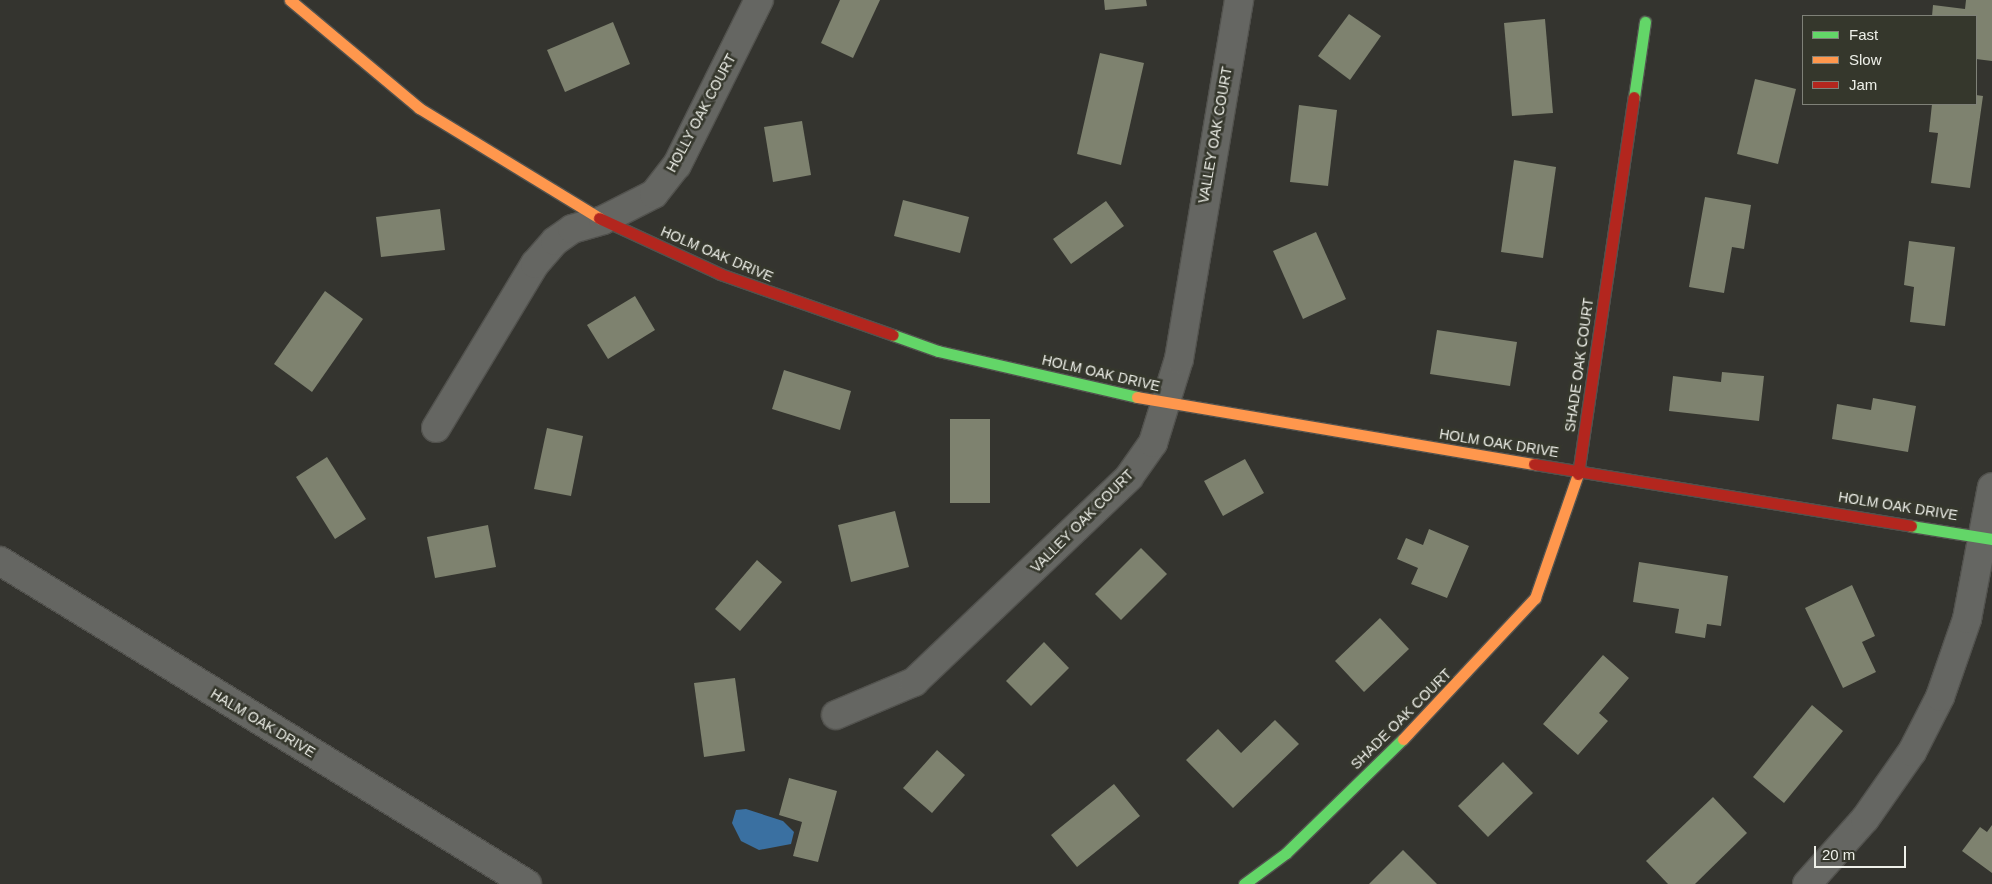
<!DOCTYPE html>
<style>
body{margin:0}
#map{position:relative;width:1992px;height:884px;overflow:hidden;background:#34342f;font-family:Helvetica,sans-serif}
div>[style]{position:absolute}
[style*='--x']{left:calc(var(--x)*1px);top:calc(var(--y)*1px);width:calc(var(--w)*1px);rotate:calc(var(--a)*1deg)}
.water>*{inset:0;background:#3a70a1}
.building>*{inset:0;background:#7e826f}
.roads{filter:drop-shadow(1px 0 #52524e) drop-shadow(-1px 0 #52524e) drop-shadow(0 1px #52524e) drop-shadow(0 -1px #52524e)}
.street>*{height:28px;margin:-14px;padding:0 14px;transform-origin:14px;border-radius:14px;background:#656662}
.fast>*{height:11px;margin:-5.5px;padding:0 5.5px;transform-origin:5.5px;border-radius:5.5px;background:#63d668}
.slow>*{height:11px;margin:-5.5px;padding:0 5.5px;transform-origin:5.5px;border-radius:5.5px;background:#ff974d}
.jam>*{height:11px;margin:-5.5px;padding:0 5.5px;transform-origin:5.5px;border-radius:5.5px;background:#b3261e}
span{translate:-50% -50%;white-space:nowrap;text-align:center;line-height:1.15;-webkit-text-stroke:5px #35372c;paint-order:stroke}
.street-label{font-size:14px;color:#eef0e9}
.legend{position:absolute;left:1802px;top:15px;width:175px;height:90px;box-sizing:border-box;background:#35372c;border:1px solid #7f8178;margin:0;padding:6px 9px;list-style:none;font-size:15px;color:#eef0e9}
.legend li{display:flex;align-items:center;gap:10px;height:25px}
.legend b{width:25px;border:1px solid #7f8178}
.scale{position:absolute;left:1814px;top:846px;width:92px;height:22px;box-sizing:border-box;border:2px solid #eef0e9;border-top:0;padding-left:6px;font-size:15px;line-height:18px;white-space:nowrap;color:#eef0e9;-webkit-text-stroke:4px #35372c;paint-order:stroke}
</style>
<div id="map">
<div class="water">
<div style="clip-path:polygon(746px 809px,783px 821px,794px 832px,791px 844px,759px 850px,741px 841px,732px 823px,736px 810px)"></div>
</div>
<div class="building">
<div style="clip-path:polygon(840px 0,880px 0,853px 58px,821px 43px)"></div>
<div style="clip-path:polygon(1104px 0,1146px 0,1147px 6px,1105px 10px)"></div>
<div style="clip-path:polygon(1966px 0,1992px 0,1992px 61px,1976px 59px,1976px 16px,1932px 16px,1933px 5px,1965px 9px)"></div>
<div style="clip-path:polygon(1349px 14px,1381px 36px,1350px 80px,1318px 56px)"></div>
<div style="clip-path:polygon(1545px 19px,1553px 113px,1512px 116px,1504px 23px)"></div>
<div style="clip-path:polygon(613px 22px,630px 64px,565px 92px,547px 50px)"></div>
<div style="clip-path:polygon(1100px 53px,1144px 63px,1121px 165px,1077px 154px)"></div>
<div style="clip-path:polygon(1755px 79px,1796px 89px,1778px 164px,1737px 154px)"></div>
<div style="clip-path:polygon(1976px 95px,1983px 96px,1970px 188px,1931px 183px,1938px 133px,1929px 132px,1932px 104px,1976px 104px)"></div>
<div style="clip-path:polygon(1299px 105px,1337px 110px,1328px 186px,1290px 182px)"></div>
<div style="clip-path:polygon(802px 121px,811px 175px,773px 182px,764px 127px)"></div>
<div style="clip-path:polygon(1514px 160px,1556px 167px,1543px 258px,1501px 252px)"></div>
<div style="clip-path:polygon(1705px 197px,1751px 205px,1744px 249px,1732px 247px,1724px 293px,1689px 287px)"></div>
<div style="clip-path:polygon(903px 200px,969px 217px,960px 253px,894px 236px)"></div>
<div style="clip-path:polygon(1106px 201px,1124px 226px,1071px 264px,1053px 239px)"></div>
<div style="clip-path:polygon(440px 209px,445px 250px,381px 257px,376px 217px)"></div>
<div style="clip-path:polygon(1316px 232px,1346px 299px,1303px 319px,1273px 251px)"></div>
<div style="clip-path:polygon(1909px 241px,1955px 247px,1945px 326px,1910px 322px,1914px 287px,1904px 285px)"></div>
<div style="clip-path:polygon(325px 291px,363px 319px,312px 392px,274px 364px)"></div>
<div style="clip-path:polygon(635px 296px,655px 330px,608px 359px,587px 325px)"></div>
<div style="clip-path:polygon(1437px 330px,1517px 342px,1510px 386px,1430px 374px)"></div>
<div style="clip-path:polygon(784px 370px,851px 391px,840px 430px,772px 409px)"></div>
<div style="clip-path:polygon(1722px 372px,1764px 376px,1759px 421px,1669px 411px,1673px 376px,1721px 382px)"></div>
<div style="clip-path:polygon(1873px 398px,1916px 406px,1908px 452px,1832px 439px,1837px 404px,1871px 410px)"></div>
<div style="clip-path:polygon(950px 419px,990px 419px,990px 503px,950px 503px)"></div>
<div style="clip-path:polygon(547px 428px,583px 436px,571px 496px,534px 489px)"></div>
<div style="clip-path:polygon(327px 457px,366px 519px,335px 539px,296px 477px)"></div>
<div style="clip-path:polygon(1245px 459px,1264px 493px,1223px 516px,1204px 481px)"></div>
<div style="clip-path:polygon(895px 511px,909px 567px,851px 582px,838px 525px)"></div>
<div style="clip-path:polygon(488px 525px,496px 567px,435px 578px,427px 537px)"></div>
<div style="clip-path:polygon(1429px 529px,1469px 546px,1447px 598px,1411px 584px,1418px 568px,1397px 559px,1406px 538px,1423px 545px)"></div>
<div style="clip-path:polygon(1141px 548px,1167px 574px,1121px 620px,1095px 594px)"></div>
<div style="clip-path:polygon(757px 560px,782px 582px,740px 631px,715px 609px)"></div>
<div style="clip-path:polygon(1639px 562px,1728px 576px,1721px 626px,1707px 624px,1705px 638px,1675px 633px,1679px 609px,1633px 602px)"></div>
<div style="clip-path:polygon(1852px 585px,1875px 636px,1862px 642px,1876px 672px,1843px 688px,1805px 608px)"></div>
<div style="clip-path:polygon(1380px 618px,1409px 649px,1364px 692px,1335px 661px)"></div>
<div style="clip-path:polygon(1044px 642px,1069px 668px,1031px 706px,1006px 681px)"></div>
<div style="clip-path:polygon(1603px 655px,1629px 678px,1599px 713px,1608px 721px,1578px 755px,1543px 724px)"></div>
<div style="clip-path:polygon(735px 678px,745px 751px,704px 757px,694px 683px)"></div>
<div style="clip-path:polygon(1812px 705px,1843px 731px,1784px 803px,1753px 777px)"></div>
<div style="clip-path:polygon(1275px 720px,1299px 744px,1233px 808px,1186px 760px,1218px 729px,1241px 753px)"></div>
<div style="clip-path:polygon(937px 750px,965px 775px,932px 813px,903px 788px)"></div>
<div style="clip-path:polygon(1503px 762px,1533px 793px,1488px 837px,1458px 806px)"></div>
<div style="clip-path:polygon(789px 778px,837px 791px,818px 862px,793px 856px,802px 822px,779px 815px)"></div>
<div style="clip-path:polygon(1114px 784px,1140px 816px,1077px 867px,1051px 835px)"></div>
<div style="clip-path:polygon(1713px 797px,1747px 833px,1695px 884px,1668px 884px,1646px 861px)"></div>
<div style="clip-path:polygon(1992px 825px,1992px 873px,1962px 851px,1980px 827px,1987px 832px)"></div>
<div style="clip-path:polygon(1403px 850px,1437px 884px,1369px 884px)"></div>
</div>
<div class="roads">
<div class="street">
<div style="--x:436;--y:428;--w:192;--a:-58.9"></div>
<div style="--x:535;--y:264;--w:30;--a:-49"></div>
<div style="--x:555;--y:241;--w:21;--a:-35"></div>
<div style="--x:572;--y:229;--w:32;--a:-16"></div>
<div style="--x:603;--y:220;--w:57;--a:-27"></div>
<div style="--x:654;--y:194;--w:37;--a:-52"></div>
<div style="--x:677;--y:165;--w:184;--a:-63.6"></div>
<div style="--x:0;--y:561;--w:618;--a:31.5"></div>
<div style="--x:836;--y:715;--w:85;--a:-22.9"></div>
<div style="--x:914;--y:682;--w:297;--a:-43.6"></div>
<div style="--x:1129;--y:477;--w:42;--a:-54.8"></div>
<div style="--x:1153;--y:443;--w:88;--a:-72.8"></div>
<div style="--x:1179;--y:359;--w:364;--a:-80.5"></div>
<div style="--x:1807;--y:884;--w:87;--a:-48.3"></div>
<div style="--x:1865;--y:819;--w:82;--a:-55"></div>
<div style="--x:1912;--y:752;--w:62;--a:-63"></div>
<div style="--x:1940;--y:697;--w:83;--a:-70.9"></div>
<div style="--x:1967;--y:619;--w:134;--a:-79.3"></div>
</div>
<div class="fast">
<div style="--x:1634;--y:97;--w:76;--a:-81.7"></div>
<div style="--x:893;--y:335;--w:48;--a:19.6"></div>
<div style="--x:938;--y:351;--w:204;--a:13"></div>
<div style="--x:1911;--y:526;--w:82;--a:9.1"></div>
<div style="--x:1244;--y:884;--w:52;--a:-36.4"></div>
<div style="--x:1286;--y:853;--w:163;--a:-44.3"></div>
</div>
<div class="slow">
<div style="--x:290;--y:0;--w:168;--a:39.9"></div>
<div style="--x:419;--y:108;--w:211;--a:31.4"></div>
<div style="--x:1137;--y:397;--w:403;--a:9.6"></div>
<div style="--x:1403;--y:739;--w:193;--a:-46.9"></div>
<div style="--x:1535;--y:598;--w:131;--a:-70.9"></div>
</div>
<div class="jam">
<div style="--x:599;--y:218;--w:133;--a:24.8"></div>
<div style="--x:720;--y:274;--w:183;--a:19.4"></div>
<div style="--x:1534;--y:464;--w:382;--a:9.3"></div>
<div style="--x:1578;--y:474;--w:381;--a:-81.6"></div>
</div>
</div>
<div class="street-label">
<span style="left:701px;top:113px;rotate:-62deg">HOLLY OAK COURT</span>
<span style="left:1215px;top:135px;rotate:-80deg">VALLEY OAK COURT</span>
<span style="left:717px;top:254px;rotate:23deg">HOLM OAK DRIVE</span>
<span style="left:1579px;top:365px;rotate:-82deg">SHADE OAK COURT</span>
<span style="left:1101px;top:373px;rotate:13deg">HOLM OAK DRIVE</span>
<span style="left:1499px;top:443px;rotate:9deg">HOLM OAK DRIVE</span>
<span style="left:1898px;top:506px;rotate:9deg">HOLM OAK DRIVE</span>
<span style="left:1082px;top:521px;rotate:-45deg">VALLEY OAK COURT</span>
<span style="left:1401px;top:719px;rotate:-45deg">SHADE OAK COURT</span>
<span style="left:263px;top:723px;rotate:31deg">HALM OAK DRIVE</span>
</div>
<ul class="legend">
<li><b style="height:6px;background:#63d668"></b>Fast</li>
<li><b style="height:6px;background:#ff974d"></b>Slow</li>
<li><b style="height:6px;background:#b3261e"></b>Jam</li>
</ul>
<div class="scale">20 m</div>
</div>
